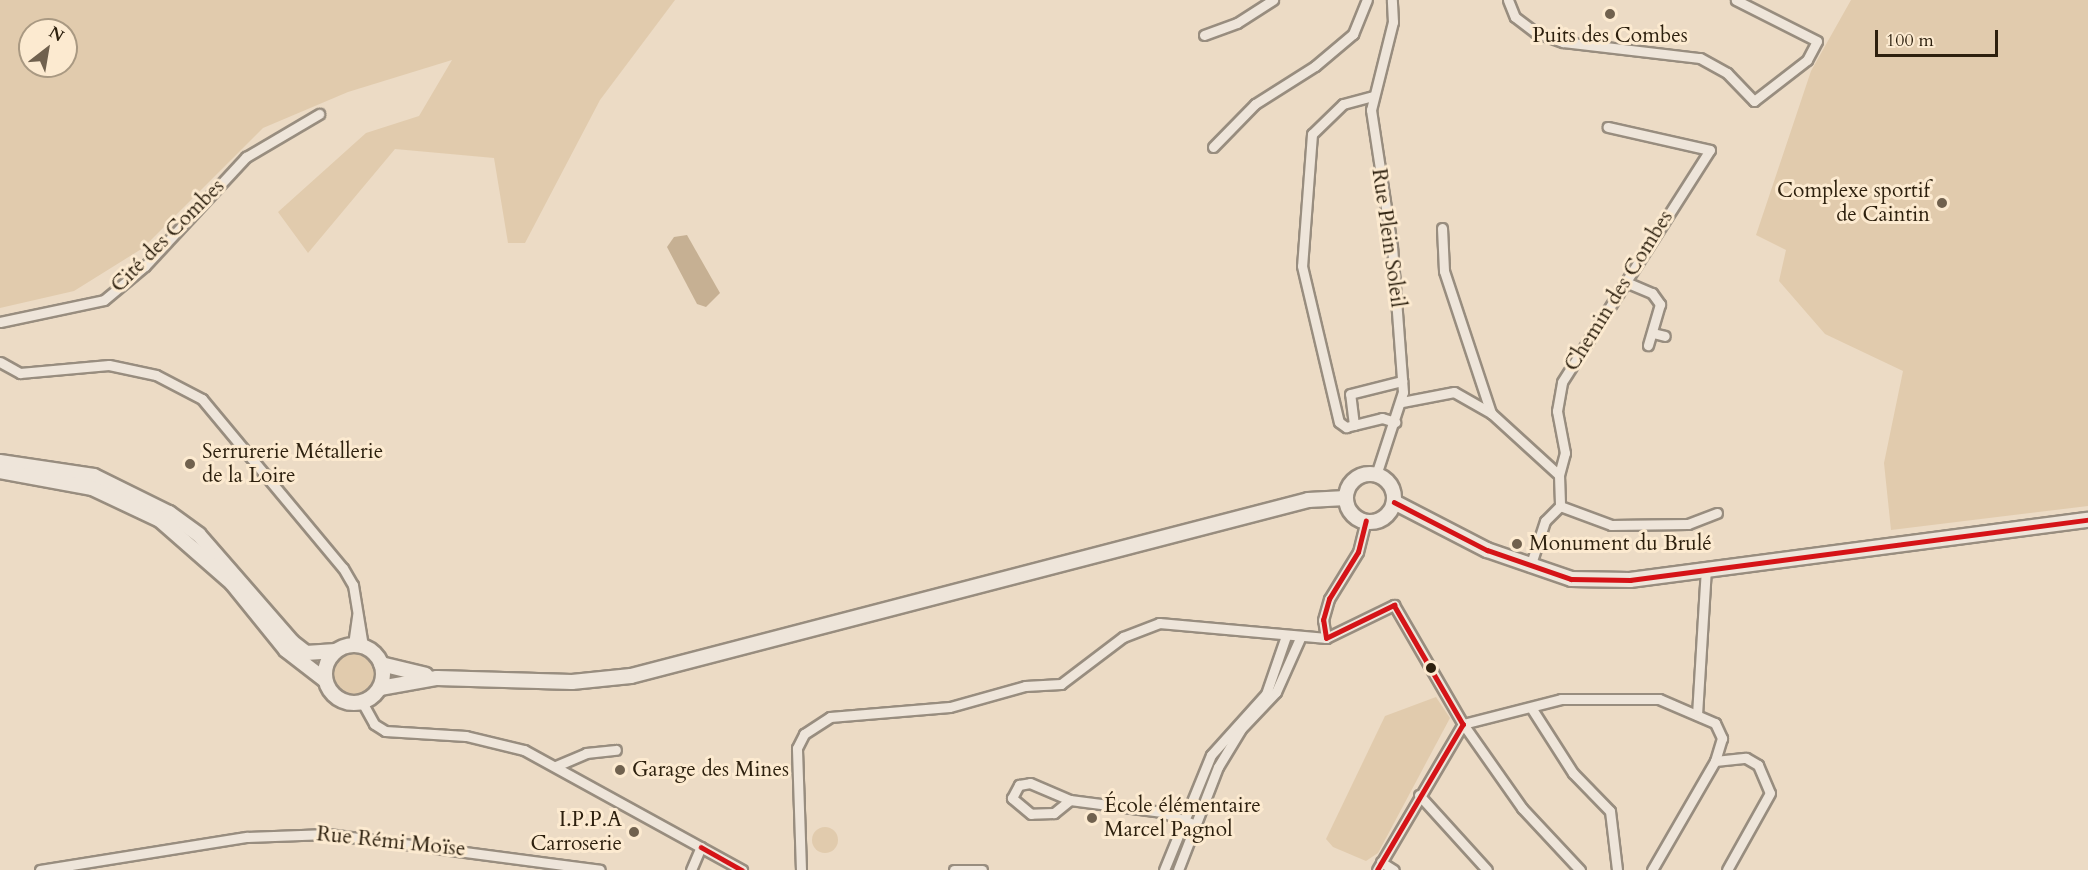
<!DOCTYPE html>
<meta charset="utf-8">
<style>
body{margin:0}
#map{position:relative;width:2088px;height:870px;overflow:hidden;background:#ecdbc5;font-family:Cardo,serif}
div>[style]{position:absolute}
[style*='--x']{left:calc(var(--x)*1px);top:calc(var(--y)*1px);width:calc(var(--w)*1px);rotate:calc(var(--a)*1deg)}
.green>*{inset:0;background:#e1cbad}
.round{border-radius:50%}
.water>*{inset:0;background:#c6b093}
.roads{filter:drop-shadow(2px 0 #988d7f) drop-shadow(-2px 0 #988d7f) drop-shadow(0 2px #988d7f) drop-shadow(0 -2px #988d7f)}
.street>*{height:9px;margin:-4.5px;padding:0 4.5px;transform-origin:4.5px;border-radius:4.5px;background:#eee5da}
.secondary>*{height:14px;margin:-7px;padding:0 7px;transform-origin:7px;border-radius:7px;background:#eee5da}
.secondary>.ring{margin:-7px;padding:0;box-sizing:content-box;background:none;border:14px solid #eee5da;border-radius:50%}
.bus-1>*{height:4.5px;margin:-2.25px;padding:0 2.25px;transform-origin:2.25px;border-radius:2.25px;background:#d51317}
.dots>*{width:16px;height:16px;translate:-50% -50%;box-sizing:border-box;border:3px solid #fcead0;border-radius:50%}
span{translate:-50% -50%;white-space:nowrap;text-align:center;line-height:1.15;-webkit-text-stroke:6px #fcead0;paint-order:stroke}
.poi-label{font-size:21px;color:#2d200e}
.right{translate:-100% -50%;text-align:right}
.left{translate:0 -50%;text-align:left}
.street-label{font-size:21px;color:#2d200e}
.north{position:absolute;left:18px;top:18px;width:60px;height:60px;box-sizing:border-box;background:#fcead0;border:2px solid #a99982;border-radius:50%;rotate:31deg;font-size:16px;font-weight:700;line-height:24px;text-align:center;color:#2d200e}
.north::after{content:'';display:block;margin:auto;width:21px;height:27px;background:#70614e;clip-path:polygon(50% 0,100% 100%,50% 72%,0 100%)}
.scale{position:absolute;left:1875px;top:30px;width:123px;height:27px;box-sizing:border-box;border:3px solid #2d200e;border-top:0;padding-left:8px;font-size:18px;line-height:21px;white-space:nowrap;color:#2d200e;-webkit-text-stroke:4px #fcead0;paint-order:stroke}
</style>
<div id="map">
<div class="green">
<div style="clip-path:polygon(evenodd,0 0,675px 0,600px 100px,525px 243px,508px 243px,494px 158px,395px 149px,308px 253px,278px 212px,366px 133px,419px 116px,452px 60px,348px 92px,263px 128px,143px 248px,74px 291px,0 308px,0 0,30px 30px,66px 30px,66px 66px,30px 66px,30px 30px)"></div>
<div style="clip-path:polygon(1851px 0,2088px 0,2088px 506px,1891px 530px,1884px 463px,1903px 371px,1825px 334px,1779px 281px,1786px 250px,1756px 235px,1811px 71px)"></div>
<div class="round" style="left:329px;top:649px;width:50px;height:50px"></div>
<div style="clip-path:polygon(1436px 697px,1450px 718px,1378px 853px,1366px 861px,1333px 847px,1326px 839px,1385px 716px)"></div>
<div class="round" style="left:812px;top:827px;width:26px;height:26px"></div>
</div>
<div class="water">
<div style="clip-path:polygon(687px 235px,720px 293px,706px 307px,697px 304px,667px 247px,674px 237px)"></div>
</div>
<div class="roads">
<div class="street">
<div style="--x:1508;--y:0;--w:18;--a:68"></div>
<div style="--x:1515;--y:17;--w:25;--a:37"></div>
<div style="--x:1535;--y:32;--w:30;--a:20"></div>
<div style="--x:1563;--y:42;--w:138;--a:6.7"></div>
<div style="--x:1700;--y:58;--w:31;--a:29"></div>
<div style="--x:1727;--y:73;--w:39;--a:46"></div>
<div style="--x:1754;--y:101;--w:67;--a:-37.7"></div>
<div style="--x:1807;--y:60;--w:21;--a:-62"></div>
<div style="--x:1817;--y:41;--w:91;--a:-153.2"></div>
<div style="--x:1204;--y:35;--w:35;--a:-20"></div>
<div style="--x:1237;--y:23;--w:43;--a:-32.6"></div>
<div style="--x:1373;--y:96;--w:31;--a:165"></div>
<div style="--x:1343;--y:104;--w:43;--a:135.9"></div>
<div style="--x:1312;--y:134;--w:132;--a:94.3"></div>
<div style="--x:1302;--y:266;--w:160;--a:76.7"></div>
<div style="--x:1339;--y:422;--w:9;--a:36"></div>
<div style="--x:1346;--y:427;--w:37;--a:-14"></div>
<div style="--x:1382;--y:418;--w:14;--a:17"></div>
<div style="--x:1213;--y:147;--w:60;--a:-45.7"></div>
<div style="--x:1255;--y:104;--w:71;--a:-32.3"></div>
<div style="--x:1315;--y:66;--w:50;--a:-40.1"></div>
<div style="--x:1353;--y:34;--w:37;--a:-68"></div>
<div style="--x:1442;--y:228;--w:43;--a:87.3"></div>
<div style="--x:1444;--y:271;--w:150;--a:71.7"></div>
<div style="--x:1491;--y:413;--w:92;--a:42.4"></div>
<div style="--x:1559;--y:475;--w:31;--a:88"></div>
<div style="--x:1560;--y:506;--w:21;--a:135"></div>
<div style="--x:1545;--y:521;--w:48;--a:108.1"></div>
<div style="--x:1628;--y:283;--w:26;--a:23"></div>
<div style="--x:1652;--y:293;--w:14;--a:54"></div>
<div style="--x:1660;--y:304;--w:43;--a:106.3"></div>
<div style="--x:0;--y:322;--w:106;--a:-11.9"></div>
<div style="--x:104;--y:300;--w:53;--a:-39.7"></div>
<div style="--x:145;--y:266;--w:149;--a:-47.2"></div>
<div style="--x:246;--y:157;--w:85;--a:-30.5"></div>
<div style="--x:1653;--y:333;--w:12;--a:14"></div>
<div style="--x:0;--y:362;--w:23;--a:29"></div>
<div style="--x:20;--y:373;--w:89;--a:-5.1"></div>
<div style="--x:109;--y:365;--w:48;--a:12"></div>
<div style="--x:156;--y:375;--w:52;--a:27.6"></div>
<div style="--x:202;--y:399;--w:220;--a:50.2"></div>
<div style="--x:343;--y:568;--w:20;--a:60"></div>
<div style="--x:353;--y:585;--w:62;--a:80.7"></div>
<div style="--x:1402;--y:402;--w:53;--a:-10.9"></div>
<div style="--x:1454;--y:392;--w:43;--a:29.6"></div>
<div style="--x:1354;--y:425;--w:31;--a:-97"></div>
<div style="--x:1350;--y:394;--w:54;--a:-14"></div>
<div style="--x:1376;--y:475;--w:87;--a:-72"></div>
<div style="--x:1403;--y:392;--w:145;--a:-94.3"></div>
<div style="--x:1392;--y:247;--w:139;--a:-98.7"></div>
<div style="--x:1371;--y:110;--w:91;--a:-76"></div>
<div style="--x:1393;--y:22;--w:22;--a:-93"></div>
<div style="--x:1559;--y:475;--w:23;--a:-75"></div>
<div style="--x:1565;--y:453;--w:43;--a:-100.8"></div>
<div style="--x:1557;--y:411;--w:29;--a:-80"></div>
<div style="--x:1562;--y:382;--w:275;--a:-57.5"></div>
<div style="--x:1710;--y:150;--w:105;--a:-167.3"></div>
<div style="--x:1560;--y:506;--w:54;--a:20.4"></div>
<div style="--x:1611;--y:525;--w:77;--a:-0.7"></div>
<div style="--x:1688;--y:524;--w:31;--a:-21"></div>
<div style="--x:1326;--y:638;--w:18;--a:-99"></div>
<div style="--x:1323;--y:620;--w:22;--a:-74"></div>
<div style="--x:1329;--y:599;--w:55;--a:-58.3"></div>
<div style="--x:1358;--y:552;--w:32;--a:-76"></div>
<div style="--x:353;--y:645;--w:30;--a:-82"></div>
<div style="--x:362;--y:702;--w:25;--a:61"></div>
<div style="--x:374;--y:724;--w:13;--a:32"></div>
<div style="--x:385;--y:731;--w:81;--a:3.5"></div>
<div style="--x:466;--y:736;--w:60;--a:13.6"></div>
<div style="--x:524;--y:750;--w:249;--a:28.8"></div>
<div style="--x:1532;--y:709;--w:76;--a:57.4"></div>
<div style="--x:1573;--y:773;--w:53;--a:45.8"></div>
<div style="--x:1610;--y:811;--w:59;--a:83.2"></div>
<div style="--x:1697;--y:715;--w:146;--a:-86.5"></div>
<div style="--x:1715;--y:761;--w:31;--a:-6"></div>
<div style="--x:1746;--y:758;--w:14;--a:30"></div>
<div style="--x:1758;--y:765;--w:30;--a:67"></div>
<div style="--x:1770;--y:793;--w:88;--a:119.2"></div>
<div style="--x:556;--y:766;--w:33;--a:-23"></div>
<div style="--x:586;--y:753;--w:30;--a:-6"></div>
<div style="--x:1419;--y:795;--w:101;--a:47.8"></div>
<div style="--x:1070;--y:800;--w:21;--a:141"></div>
<div style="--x:1054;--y:813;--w:23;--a:178"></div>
<div style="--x:1031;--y:814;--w:25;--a:-140"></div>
<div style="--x:1012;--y:798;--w:15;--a:-62"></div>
<div style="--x:1019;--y:785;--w:11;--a:-10"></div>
<div style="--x:1030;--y:783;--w:43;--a:23"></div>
<div style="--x:1070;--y:800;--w:93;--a:7.4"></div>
<div style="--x:1162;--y:812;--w:36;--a:21"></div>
<div style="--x:1381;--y:862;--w:15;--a:32"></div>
<div style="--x:40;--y:870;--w:210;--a:-9.1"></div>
<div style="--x:247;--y:837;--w:81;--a:-2.1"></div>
<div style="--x:328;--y:834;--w:274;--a:7.5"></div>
<div style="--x:691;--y:870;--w:25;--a:-67"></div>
<div style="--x:801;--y:870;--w:122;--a:-91.9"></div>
<div style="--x:797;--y:748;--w:16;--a:-63"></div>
<div style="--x:804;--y:734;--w:31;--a:-33"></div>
<div style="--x:830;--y:717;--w:120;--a:-4.8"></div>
<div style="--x:950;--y:707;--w:78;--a:-15.6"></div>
<div style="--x:1025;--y:686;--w:36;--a:-3"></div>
<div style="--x:1061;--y:684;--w:78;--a:-37.2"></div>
<div style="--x:1123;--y:637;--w:39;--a:-21"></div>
<div style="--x:1159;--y:623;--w:168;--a:5.1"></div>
<div style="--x:1326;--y:638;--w:76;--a:-25.9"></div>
<div style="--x:1394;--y:605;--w:138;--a:59.9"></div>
<div style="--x:1463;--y:724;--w:103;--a:54.9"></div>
<div style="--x:1522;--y:808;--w:85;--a:46.9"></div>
<div style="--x:954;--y:870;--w:28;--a:0"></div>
<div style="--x:1164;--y:870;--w:124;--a:-67.8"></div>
<div style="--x:1211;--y:755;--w:82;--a:-48"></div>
<div style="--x:1266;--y:694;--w:61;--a:-71"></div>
<div style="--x:1178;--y:870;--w:110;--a:-68.8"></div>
<div style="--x:1218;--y:767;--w:44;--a:-58.8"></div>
<div style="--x:1241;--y:729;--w:51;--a:-46.6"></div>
<div style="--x:1276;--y:692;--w:59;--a:-66"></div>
<div style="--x:1377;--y:870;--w:169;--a:-59.5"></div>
<div style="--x:1463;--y:724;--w:101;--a:-14.3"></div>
<div style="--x:1561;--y:699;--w:98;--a:0"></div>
<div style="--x:1659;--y:699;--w:61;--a:23.2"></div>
<div style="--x:1715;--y:723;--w:17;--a:65"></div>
<div style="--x:1722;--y:738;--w:24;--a:107"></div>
<div style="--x:1715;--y:761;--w:126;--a:120"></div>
</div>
<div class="secondary">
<div style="--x:0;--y:462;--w:95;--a:8.5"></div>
<div style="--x:94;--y:476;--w:84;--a:26.3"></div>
<div style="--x:169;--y:513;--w:37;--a:36"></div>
<div style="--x:199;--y:535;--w:142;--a:49"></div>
<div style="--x:292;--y:642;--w:18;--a:38"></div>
<div style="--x:306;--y:653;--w:30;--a:-4"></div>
<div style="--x:0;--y:471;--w:94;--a:10.5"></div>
<div style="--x:92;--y:488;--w:75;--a:25.2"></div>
<div style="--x:160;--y:520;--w:96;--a:41.2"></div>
<div style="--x:232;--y:583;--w:86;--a:51.1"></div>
<div style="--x:286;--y:650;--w:49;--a:37.6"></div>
<div class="ring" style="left:1346px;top:474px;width:34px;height:34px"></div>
<div style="--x:1394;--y:502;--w:105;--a:27.3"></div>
<div style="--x:1487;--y:550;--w:89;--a:19"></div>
<div style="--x:1571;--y:579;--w:59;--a:1"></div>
<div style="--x:1630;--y:580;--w:462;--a:-7.5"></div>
<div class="ring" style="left:325px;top:645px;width:44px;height:44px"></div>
<div style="--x:381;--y:664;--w:46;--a:13.7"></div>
<div style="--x:380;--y:688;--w:58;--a:-10"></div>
<div style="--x:437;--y:678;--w:135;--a:1.7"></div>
<div style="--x:572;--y:682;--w:59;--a:-5.8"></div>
<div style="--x:631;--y:676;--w:700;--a:-14.57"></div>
<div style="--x:1308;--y:500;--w:38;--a:-3"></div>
</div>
</div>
<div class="bus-1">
<div style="--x:1394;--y:502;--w:105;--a:27.3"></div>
<div style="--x:1487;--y:550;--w:89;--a:19"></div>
<div style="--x:1571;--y:579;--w:59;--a:1"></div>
<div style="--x:1630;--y:580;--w:462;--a:-7.5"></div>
<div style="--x:1394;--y:605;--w:138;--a:59.9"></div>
<div style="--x:1326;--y:638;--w:18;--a:-99"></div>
<div style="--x:1323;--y:620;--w:22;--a:-74"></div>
<div style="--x:1329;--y:599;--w:55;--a:-58.3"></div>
<div style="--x:1358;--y:552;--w:32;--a:-76"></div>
<div style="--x:1326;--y:638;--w:76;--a:-25.9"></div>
<div style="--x:701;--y:847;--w:47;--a:29.3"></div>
<div style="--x:1377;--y:870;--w:169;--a:-59.5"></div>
</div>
<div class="dots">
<div style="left:1610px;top:14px;background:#70614e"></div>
<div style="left:1942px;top:203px;background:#70614e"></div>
<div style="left:190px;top:464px;background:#70614e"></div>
<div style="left:1517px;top:544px;background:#70614e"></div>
<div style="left:1431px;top:668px;background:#2d200e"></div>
<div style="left:620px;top:770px;background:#70614e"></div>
<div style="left:1092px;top:818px;background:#70614e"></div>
<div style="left:634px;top:832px;background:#70614e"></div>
</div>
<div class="poi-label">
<span style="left:1610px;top:36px">Puits des Combes</span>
<span class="right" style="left:1930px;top:203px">Complexe sportif<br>de Caintin</span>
<span class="left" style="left:202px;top:464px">Serrurerie Métallerie<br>de la Loire</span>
<span class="left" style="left:1529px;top:544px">Monument du Brulé</span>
<span class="left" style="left:632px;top:770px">Garage des Mines</span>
<span class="left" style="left:1104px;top:818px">École élémentaire<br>Marcel Pagnol</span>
<span class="right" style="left:622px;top:832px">I.P.P.A<br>Carroserie</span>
</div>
<div class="street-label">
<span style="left:168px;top:236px;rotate:-45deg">Cité des Combes</span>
<span style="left:1388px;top:238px;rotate:82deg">Rue Plein Soleil</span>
<span style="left:1619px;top:291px;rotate:-58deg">Chemin des Combes</span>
<span style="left:391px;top:842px;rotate:6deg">Rue Rémi Moïse</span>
</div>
<div class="north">N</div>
<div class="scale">100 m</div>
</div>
